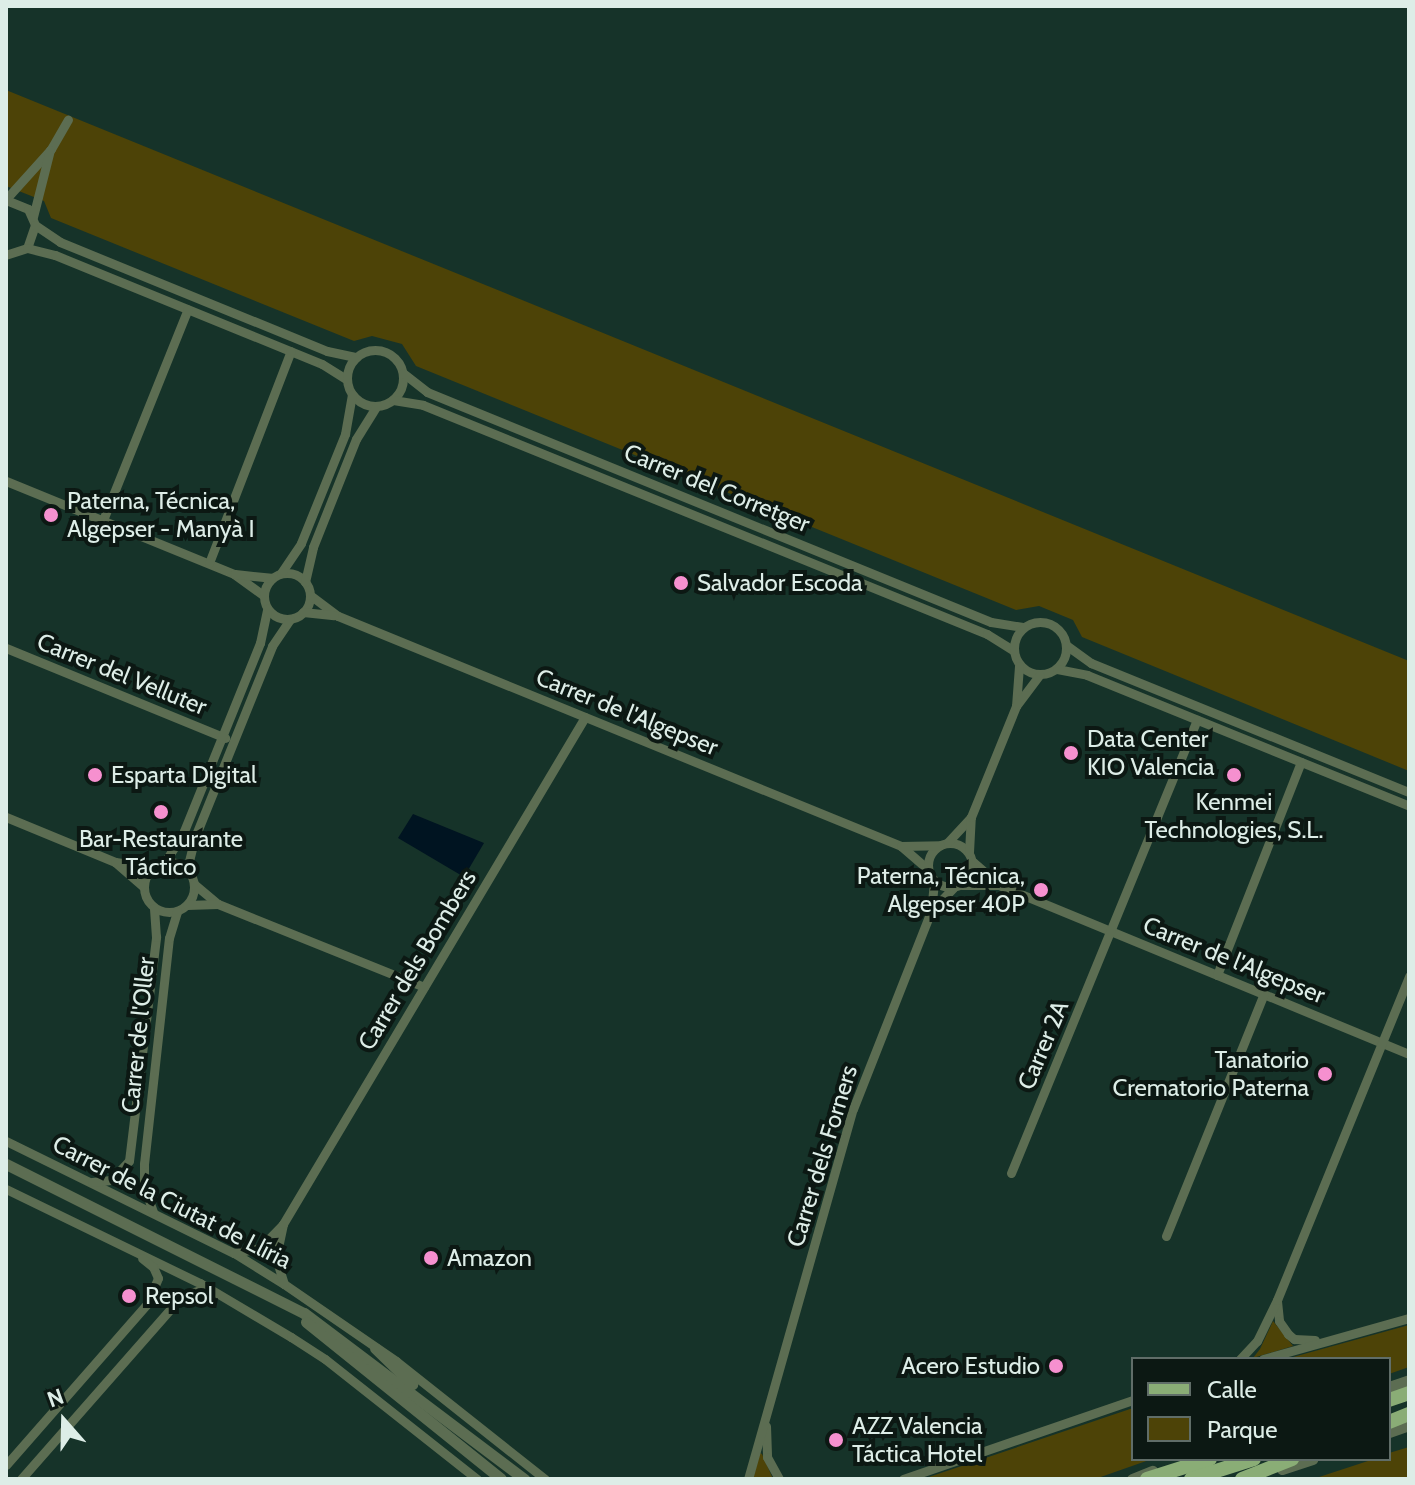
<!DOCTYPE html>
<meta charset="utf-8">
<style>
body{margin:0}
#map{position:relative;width:1415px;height:1485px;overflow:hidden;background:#163329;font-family:Cabin,sans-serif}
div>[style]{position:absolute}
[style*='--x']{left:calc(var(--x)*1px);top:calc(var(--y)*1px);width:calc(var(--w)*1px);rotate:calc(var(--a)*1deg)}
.green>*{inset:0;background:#4d4307}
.water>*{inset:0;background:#001421}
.minor>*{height:9px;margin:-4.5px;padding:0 4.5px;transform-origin:4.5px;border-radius:4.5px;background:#5c6d52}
.minor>.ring{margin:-4.5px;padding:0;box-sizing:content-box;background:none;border:9px solid #5c6d52;border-radius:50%}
.tertiary>*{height:11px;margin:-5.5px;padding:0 5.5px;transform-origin:5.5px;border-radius:5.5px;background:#5c6d52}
.primary>*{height:14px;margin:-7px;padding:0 7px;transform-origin:7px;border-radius:7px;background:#8aad76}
.dots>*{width:22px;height:22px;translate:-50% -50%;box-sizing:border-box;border:4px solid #0c1813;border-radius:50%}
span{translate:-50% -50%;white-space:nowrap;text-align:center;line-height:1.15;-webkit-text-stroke:8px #0c1813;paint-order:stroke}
.street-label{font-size:24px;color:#ddede7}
.poi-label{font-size:24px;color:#ddede7}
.left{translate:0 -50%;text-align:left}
.right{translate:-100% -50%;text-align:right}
.frame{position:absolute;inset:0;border:8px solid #ddede7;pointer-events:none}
.legend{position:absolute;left:1131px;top:1357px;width:260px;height:104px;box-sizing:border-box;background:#0c1813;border:2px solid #606d68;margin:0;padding:10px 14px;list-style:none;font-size:24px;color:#ddede7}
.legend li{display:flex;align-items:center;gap:16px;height:40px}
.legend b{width:40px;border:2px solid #606d68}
.north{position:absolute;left:24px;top:1381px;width:80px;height:80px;-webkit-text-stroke:6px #0c1813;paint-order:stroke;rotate:340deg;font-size:22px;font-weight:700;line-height:32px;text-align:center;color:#ddede7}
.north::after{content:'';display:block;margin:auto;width:28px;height:36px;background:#ddede7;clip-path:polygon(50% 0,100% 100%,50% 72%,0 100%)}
</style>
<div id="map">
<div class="green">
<div style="clip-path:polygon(6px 90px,1409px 661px,1409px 771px,1082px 637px,1073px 620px,1039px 606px,1016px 610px,416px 366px,402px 344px,372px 336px,354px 341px,51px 218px,44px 201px,6px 186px)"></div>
<div style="clip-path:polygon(1273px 1321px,1293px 1346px,1253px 1358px,1260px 1349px)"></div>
<div style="clip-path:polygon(1409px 1325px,1409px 1367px,1389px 1374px,1389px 1359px,1286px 1359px)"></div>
<div style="clip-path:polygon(1133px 1408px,1133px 1459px,1152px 1459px,1095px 1479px,923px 1479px)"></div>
<div style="clip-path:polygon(1409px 1447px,1409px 1479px,1313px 1479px,1374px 1459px,1389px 1459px,1389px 1453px)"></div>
<div style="clip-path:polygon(760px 1453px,762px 1454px,773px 1479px,753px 1479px)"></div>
</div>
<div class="water">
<div style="clip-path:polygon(413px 814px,484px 843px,464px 877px,398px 838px)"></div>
</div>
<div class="minor">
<div style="--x:6;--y:199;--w:67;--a:-48"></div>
<div style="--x:51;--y:149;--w:34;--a:-60"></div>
<div style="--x:6;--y:200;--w:24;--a:22"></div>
<div style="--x:28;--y:209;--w:17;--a:66"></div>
<div style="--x:35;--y:225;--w:24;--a:109"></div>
<div style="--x:27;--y:248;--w:22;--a:162"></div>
<div style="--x:33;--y:217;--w:69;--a:-75.8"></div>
<div style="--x:35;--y:225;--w:30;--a:34"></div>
<div style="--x:60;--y:242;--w:288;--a:22.2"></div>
<div style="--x:327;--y:351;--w:30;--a:12"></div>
<div style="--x:27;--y:248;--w:29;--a:14"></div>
<div style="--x:55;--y:255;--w:288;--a:22.2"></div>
<div style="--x:322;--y:364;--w:28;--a:32"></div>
<div class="ring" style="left:347px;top:350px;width:47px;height:47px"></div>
<div style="--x:403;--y:373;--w:31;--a:38"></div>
<div style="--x:427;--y:392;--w:609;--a:22.19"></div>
<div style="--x:991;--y:622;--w:32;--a:9"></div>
<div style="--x:393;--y:400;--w:30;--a:9"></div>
<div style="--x:423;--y:405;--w:609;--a:22.1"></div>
<div style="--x:987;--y:634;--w:31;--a:32"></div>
<div style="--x:6;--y:481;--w:246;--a:22.2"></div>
<div style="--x:234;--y:574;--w:36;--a:36"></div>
<div style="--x:103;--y:520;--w:227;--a:-68.1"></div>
<div style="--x:209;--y:563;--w:227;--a:-68.9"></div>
<div class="ring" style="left:264px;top:573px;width:37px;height:37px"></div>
<div style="--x:281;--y:573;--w:36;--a:-56"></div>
<div style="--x:301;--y:543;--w:118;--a:-68"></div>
<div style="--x:345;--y:434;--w:40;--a:-80"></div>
<div style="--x:235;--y:574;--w:36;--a:6"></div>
<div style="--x:305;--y:582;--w:36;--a:-77"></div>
<div style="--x:313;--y:547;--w:116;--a:-68.3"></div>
<div style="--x:356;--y:439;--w:39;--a:-58"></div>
<div style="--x:310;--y:595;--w:35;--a:37"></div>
<div style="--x:338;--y:616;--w:608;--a:22.22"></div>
<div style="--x:901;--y:846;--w:35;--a:41"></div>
<div style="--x:303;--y:612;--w:31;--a:6"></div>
<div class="ring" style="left:1014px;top:622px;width:43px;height:43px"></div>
<div style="--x:1066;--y:645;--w:31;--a:36"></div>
<div style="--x:1091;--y:663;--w:343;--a:22.1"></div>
<div style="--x:6;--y:648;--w:237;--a:22.3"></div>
<div style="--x:1057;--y:669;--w:31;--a:11"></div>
<div style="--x:1087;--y:675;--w:348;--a:22.1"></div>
<div style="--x:1016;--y:706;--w:40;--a:-85.7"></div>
<div style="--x:6;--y:817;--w:118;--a:22.4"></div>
<div style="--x:115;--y:862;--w:38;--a:7"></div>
<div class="ring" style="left:928px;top:843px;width:35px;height:35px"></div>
<div style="--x:947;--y:843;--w:35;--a:-47"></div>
<div style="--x:901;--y:846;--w:39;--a:-1"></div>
<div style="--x:969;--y:852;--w:35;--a:-87"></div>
<div style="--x:971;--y:817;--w:120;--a:-67.9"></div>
<div style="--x:1016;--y:706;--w:39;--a:-53"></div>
<div class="ring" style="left:144px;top:862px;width:41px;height:41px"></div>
<div style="--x:115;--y:862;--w:37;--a:41"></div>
<div style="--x:165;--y:862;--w:36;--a:-58"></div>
<div style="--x:184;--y:831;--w:203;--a:-68"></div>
<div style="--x:260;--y:643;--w:35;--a:-78"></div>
<div style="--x:973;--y:862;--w:35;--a:41"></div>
<div style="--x:999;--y:885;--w:443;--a:22.4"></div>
<div style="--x:187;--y:869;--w:33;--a:-76"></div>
<div style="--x:195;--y:837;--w:206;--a:-68"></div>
<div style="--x:272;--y:646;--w:32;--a:-56"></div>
<div style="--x:194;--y:884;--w:31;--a:40"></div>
<div style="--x:218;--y:904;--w:222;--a:21.9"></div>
<div style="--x:962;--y:885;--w:37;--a:0"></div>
<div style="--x:187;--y:905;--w:31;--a:-2"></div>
<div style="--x:931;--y:911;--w:32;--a:-46"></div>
<div style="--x:1217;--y:975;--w:229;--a:-68.5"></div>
<div style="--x:6;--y:1141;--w:254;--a:26.2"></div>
<div style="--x:234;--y:1253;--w:59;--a:31.8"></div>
<div style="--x:284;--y:1284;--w:136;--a:34.5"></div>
<div style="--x:396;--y:1361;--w:190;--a:38.4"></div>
<div style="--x:1011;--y:1173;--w:490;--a:-67.7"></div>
<div style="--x:92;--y:1182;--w:19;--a:-6"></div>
<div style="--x:111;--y:1180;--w:26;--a:-47"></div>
<div style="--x:129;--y:1161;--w:226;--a:-83.1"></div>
<div style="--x:156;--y:937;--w:29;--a:-94"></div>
<div style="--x:6;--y:1189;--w:216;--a:25.9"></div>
<div style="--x:200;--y:1283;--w:106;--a:30.7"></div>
<div style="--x:291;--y:1337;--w:40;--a:32.9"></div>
<div style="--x:325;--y:1359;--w:194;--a:38.3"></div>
<div style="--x:153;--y:1212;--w:28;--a:-109"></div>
<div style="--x:144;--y:1186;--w:22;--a:-90"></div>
<div style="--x:144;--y:1164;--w:227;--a:-83.7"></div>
<div style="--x:169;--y:938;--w:28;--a:-73"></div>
<div style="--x:283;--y:1224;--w:35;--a:102"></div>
<div style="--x:276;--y:1258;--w:27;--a:73"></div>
<div style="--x:1166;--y:1236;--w:261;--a:-68"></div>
<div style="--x:234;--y:1253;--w:26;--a:-11"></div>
<div style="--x:260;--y:1248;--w:33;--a:-46"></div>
<div style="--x:283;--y:1224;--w:590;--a:-59.22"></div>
<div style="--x:1277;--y:1301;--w:20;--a:84"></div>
<div style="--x:1279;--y:1321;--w:16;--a:55"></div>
<div style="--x:1288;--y:1334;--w:8;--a:40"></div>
<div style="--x:1294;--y:1339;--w:21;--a:3"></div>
<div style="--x:1240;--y:1359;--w:25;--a:-47"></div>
<div style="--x:1257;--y:1341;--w:46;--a:-64"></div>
<div style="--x:1277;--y:1300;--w:350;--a:-67.8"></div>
<div style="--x:1263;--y:1359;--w:152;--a:-15.7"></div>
<div style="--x:766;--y:1426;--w:31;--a:88"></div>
<div style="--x:767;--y:1457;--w:25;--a:61"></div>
<div style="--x:6;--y:1465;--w:214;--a:-48.8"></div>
<div style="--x:147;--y:1304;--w:28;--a:-67"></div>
<div style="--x:158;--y:1278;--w:12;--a:-114"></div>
<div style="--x:153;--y:1267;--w:14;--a:-141"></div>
<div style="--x:21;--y:1479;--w:244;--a:-48.7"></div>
<div style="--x:182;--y:1296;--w:18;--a:-19"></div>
<div style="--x:199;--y:1290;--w:12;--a:20"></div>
<div style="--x:748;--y:1479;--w:385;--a:-74.2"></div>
<div style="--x:853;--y:1109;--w:213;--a:-68.5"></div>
<div style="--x:931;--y:911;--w:29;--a:-84"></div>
<div style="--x:903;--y:1479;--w:243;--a:-19"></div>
</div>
<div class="tertiary">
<div style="--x:6;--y:1164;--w:333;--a:26.6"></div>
<div style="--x:304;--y:1313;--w:276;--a:37"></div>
<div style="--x:306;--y:1322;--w:250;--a:38.8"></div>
<div style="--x:375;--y:1348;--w:52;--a:44.2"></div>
<div style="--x:1389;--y:1387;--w:21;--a:-19"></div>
<div style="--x:1389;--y:1432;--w:21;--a:-19"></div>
<div style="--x:1282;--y:1469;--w:32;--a:-18"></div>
<div style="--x:1132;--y:1479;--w:22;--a:-22"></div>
</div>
<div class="primary">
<div style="--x:1389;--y:1400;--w:21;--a:-19"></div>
<div style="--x:1389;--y:1422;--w:22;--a:-22"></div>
<div style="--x:1147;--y:1479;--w:66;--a:-17.6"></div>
<div style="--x:1191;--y:1479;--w:66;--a:-17.6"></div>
<div style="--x:1242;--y:1479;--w:54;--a:-21.8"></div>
</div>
<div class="dots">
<div style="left:51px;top:515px;background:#f690cf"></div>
<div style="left:681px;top:583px;background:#f690cf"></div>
<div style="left:1071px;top:753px;background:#f690cf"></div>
<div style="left:95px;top:775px;background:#f690cf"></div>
<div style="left:1234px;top:775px;background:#f690cf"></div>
<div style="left:161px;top:812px;background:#f690cf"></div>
<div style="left:1041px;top:890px;background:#f690cf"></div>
<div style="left:1325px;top:1074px;background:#f690cf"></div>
<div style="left:431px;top:1258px;background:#f690cf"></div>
<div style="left:129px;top:1296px;background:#f690cf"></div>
<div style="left:1056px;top:1366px;background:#f690cf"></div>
<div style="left:836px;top:1440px;background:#f690cf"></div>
</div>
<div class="street-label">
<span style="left:717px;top:488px;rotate:22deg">Carrer del Corretger</span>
<span style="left:122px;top:674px;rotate:22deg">Carrer del Velluter</span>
<span style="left:627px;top:712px;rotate:22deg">Carrer de l'Algepser</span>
<span style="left:417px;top:960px;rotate:-59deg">Carrer dels Bombers</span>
<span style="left:1234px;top:960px;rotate:22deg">Carrer de l'Algepser</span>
<span style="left:138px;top:1035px;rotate:-84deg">Carrer de l'Oller</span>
<span style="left:1043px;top:1045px;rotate:-67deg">Carrer 2A</span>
<span style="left:822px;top:1156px;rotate:-73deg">Carrer dels Forners</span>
<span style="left:172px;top:1202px;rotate:27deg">Carrer de la Ciutat de Llíria</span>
</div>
<div class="poi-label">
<span class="left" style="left:67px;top:515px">Paterna, Técnica,<br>Algepser - Manyà I</span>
<span class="left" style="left:697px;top:583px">Salvador Escoda</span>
<span class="left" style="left:1087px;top:753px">Data Center<br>KIO Valencia</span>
<span class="left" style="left:111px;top:775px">Esparta Digital</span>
<span style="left:1234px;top:816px">Kenmei<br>Technologies, S.L.</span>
<span style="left:161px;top:853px">Bar-Restaurante<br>Táctico</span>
<span class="right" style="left:1025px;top:890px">Paterna, Técnica,<br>Algepser 40P</span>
<span class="right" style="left:1309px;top:1074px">Tanatorio<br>Crematorio Paterna</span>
<span class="left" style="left:447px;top:1258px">Amazon</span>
<span class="left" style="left:145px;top:1296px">Repsol</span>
<span class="right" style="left:1040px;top:1366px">Acero Estudio</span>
<span class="left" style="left:852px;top:1440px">AZZ Valencia<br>Táctica Hotel</span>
</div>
<div class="frame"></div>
<ul class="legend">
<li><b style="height:10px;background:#8aad76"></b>Calle</li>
<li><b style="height:22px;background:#4d4307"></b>Parque</li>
</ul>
<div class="north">N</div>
</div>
